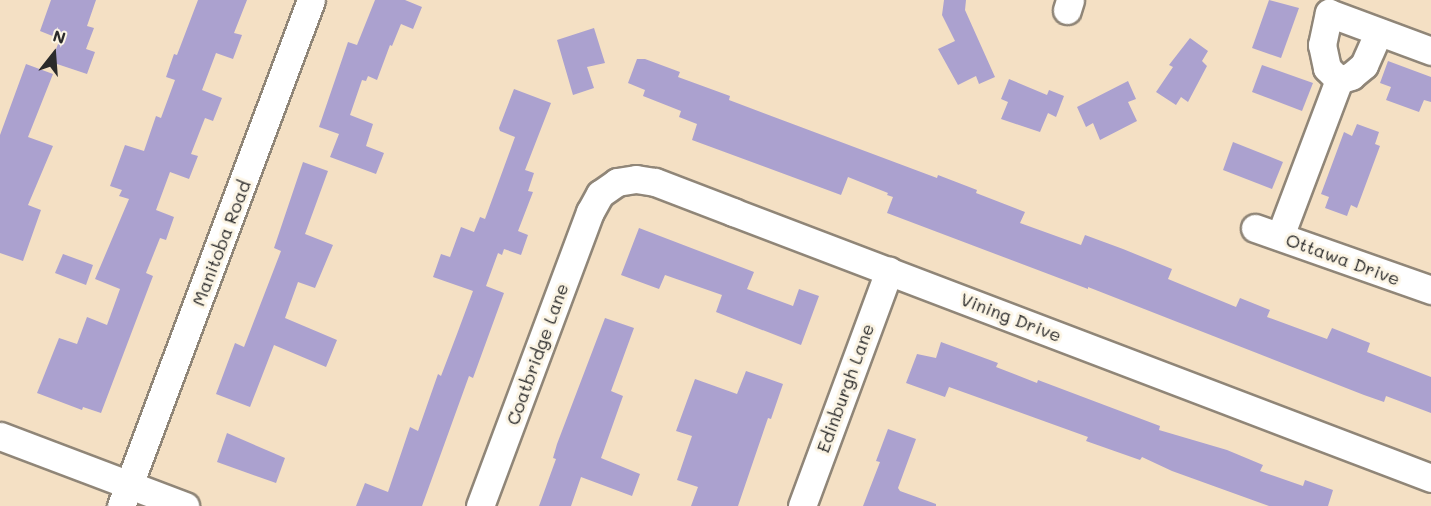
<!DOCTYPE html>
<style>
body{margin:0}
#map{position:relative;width:1431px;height:506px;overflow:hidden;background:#f4e0c4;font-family:Mali,sans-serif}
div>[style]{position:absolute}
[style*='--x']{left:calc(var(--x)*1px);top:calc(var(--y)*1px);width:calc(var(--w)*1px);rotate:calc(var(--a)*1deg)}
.building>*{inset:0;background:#aba1cf}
.roads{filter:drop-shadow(2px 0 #908678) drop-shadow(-2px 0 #908678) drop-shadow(0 2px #908678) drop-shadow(0 -2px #908678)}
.minor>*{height:27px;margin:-13.5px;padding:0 13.5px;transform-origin:13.5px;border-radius:13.5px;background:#fff}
span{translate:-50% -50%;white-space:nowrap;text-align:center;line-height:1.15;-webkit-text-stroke:6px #fcf5e5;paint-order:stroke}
.street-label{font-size:18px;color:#2b2b2b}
.north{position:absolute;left:24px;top:24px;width:60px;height:60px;-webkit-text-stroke:4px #fcf5e5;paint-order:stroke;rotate:17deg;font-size:16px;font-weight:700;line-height:24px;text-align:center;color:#2b2b2b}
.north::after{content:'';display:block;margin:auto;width:21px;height:27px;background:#2b2b2b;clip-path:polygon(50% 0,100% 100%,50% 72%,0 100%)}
</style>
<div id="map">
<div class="building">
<div style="clip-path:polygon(51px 0,96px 0,87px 26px,94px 28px,86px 49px,95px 52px,87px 74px,51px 62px,60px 39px,40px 31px)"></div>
<div style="clip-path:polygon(198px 0,247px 0,234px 33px,242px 35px,233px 59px,216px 53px,202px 90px,222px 98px,213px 121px,205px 118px,191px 154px,198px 156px,189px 179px,170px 172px,156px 210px,174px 217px,166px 240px,160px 238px,146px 273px,153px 276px,101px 413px,83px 407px,82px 410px,37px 393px,59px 338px,77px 344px,87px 317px,107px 325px,120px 289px,95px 279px,129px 199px,119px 196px,122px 190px,110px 186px,125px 145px,144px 151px,156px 116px,161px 118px,175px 80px,166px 77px,174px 54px,177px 55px)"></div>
<div style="clip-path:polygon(375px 0,405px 0,422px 7px,413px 29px,401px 24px,392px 46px,390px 45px,377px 80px,368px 76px,366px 81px,362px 80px,350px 115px,373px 124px,366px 146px,384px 153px,376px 174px,330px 157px,339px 134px,319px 127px,348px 42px,357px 45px)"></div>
<div style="clip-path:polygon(944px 0,966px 0,965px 10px,995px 77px,979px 84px,976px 76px,958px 85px,938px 49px,955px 41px,942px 15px)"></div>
<div style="clip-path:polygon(1269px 0,1299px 8px,1281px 58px,1252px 48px)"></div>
<div style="clip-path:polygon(594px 28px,605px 63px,587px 67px,594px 88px,573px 95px,557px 40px)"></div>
<div style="clip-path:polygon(1190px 38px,1208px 51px,1202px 61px,1207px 66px,1188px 102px,1181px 97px,1176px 105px,1156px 92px,1173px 67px,1169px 65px)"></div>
<div style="clip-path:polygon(637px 59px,645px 59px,680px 72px,678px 77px,730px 96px,729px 100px,937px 178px,938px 175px,977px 190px,976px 193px,1025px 212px,1020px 223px,1081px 245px,1085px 235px,1123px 249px,1172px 269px,1168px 279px,1236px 307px,1240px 298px,1270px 310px,1267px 317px,1327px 339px,1332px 328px,1370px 343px,1367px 352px,1431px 377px,1431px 413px,1386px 396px,1384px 402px,1364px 395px,1088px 287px,1088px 289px,887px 213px,893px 197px,887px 195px,888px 193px,848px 177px,841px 195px,692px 140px,697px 124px,679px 117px,681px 111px,643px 96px,645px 90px,628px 83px)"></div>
<div style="clip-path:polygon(1388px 61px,1431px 77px,1431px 102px,1424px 100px,1419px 112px,1386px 100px,1391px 87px,1380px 83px)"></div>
<div style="clip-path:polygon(26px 64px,53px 74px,28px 137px,53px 146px,28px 205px,41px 210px,23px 261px,0 253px,0 135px)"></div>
<div style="clip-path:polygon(1262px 65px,1313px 83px,1302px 111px,1252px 92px)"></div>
<div style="clip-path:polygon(1009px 79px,1047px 95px,1049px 90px,1064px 96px,1056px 117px,1048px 113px,1040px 132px,1001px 119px,1008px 102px,1001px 99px)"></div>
<div style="clip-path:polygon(1128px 81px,1136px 99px,1128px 102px,1137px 121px,1100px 140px,1093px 123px,1086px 127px,1077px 107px)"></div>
<div style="clip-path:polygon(514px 89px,551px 103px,525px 170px,534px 173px,528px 191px,533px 192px,518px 231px,528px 235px,521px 255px,504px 249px,502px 255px,498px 253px,486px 286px,504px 293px,473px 378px,469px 376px,422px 506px,356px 506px,365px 483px,388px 492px,410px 427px,418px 431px,438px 374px,441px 376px,457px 334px,473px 291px,433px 277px,441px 254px,450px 257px,461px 227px,474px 232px,480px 217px,485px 219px,515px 137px,500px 131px,499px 128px)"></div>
<div style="clip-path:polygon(1357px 124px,1379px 132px,1375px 144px,1380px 146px,1357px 208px,1351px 205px,1347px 216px,1325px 208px,1329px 197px,1321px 194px,1344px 132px,1352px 136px)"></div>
<div style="clip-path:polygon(1233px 142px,1283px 162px,1272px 189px,1223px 170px)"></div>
<div style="clip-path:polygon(303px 162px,328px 171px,305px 234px,333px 245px,315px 288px,298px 282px,285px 318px,337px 340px,326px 367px,274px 345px,250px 407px,216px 394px,235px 343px,244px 347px,281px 251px,274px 248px)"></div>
<div style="clip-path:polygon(639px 228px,754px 272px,747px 289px,793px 306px,799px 289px,819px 296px,801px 345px,716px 312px,722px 295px,665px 275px,659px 289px,621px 275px)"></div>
<div style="clip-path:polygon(63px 254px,93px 265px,86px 285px,55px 273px)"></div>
<div style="clip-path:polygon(605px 318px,634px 328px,611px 391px,623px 396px,601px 458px,640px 474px,632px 496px,581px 477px,571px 506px,539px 506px,556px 459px,553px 458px,557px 444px)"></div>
<div style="clip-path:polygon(941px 342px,998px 363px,996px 367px,1037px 383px,1038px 380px,1160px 426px,1159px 430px,1227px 450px,1263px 465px,1260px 471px,1303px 486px,1305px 480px,1333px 490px,1328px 506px,1269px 506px,1172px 471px,1142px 457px,1140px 460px,1086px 441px,1088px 437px,949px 387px,945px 397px,906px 383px,917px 354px,936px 358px)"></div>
<div style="clip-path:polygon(746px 371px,783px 384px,771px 419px,768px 418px,738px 506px,691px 506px,698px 487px,677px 480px,692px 436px,676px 431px,695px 379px,737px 394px)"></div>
<div style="clip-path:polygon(888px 429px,916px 439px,898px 488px,900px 491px,936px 504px,936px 506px,863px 506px,880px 462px,876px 461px)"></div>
<div style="clip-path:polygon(227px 433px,285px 458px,276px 483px,217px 462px)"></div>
</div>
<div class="roads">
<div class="minor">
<div style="--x:1067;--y:10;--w:10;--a:-73"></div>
<div style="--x:1339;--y:80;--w:13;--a:-18"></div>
<div style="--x:1351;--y:76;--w:17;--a:-40"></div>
<div style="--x:1364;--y:65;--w:36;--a:-66"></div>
<div style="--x:1255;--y:228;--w:187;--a:19.4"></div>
<div style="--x:1280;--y:236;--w:167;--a:-69.3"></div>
<div style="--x:1339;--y:80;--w:17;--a:-135"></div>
<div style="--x:1327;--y:68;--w:24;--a:-102"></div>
<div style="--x:1322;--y:45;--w:33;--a:-78"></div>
<div style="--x:1329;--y:13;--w:109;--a:20.4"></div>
<div style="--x:0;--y:436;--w:198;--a:20.7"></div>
<div style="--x:121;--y:506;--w:540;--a:-69.42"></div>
<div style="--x:480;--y:506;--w:314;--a:-69.5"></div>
<div style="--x:590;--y:212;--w:21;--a:-61"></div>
<div style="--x:600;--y:194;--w:21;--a:-35"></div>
<div style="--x:617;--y:182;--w:19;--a:-9"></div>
<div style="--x:636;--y:179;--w:19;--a:9"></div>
<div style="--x:655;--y:182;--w:84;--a:21"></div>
<div style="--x:733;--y:212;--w:747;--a:20.86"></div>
<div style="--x:802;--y:506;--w:251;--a:-69.7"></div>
</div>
</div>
<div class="street-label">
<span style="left:221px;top:243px;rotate:-69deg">Manitoba Road</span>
<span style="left:1343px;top:259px;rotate:20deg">Ottawa Drive</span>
<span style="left:1011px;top:317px;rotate:21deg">Vining Drive</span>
<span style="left:537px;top:354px;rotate:-70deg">Coatbridge Lane</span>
<span style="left:845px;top:388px;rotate:-70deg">Edinburgh Lane</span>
</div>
<div class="north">N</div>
</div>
